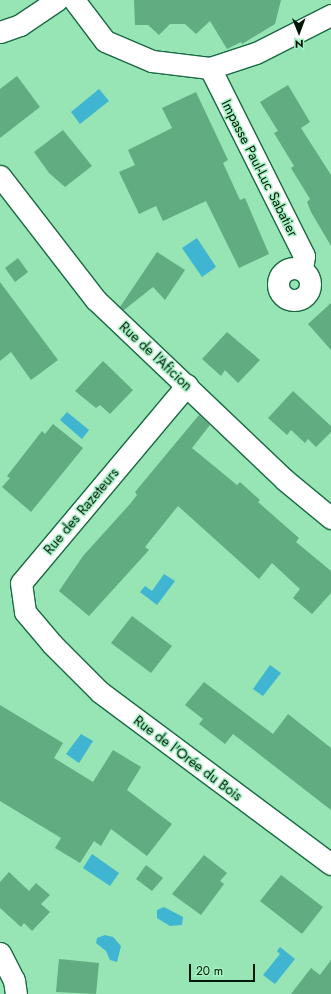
<!DOCTYPE html>
<meta charset="utf-8">
<style>
body{margin:0}
#map{position:relative;width:331px;height:994px;overflow:hidden;background:#97e4b5;font-family:Jost,sans-serif}
div>[style]{position:absolute}
[style*='--x']{left:calc(var(--x)*1px);top:calc(var(--y)*1px);width:calc(var(--w)*1px);rotate:calc(var(--a)*1deg)}
.water>*{inset:0;background:#3fb5d1}
.building>*{inset:0;background:#61ac80}
.roads{filter:drop-shadow(1px 0 #196a42) drop-shadow(-1px 0 #196a42) drop-shadow(0 1px #196a42) drop-shadow(0 -1px #196a42)}
.minor>*{height:21px;margin:-10.5px;padding:0 10.5px;transform-origin:10.5px;border-radius:10.5px;background:#fff}
.minor>.ring{margin:-10.5px;padding:0;box-sizing:content-box;background:none;border:21px solid #fff;border-radius:50%}
span{translate:-50% -50%;white-space:nowrap;text-align:center;line-height:1.15;-webkit-text-stroke:3px #a4f1c2;paint-order:stroke}
.street-label{font-size:14px;color:#001808}
.north{position:absolute;left:279px;top:12px;width:40px;height:40px;-webkit-text-stroke:3px #a4f1c2;paint-order:stroke;rotate:179deg;font-size:11px;font-weight:700;line-height:16px;text-align:center;color:#001808}
.north::after{content:'';display:block;margin:auto;width:14px;height:18px;background:#001808;clip-path:polygon(50% 0,100% 100%,50% 72%,0 100%)}
.scale{position:absolute;left:189px;top:964px;width:66px;height:18px;box-sizing:border-box;border:2px solid #001808;border-top:0;padding-left:5px;font-size:12px;line-height:14px;white-space:nowrap;color:#001808;-webkit-text-stroke:3px #a4f1c2;paint-order:stroke}
</style>
<div id="map">
<div class="water">
<div style="clip-path:polygon(99px 89px,109px 101px,80px 124px,71px 112px)"></div>
<div style="clip-path:polygon(197px 238px,216px 267px,202px 277px,182px 248px)"></div>
<div style="clip-path:polygon(67px 412px,89px 430px,82px 439px,60px 420px)"></div>
<div style="clip-path:polygon(164px 574px,175px 581px,157px 605px,140px 592px,145px 586px,152px 591px)"></div>
<div style="clip-path:polygon(270px 665px,281px 673px,263px 696px,253px 689px)"></div>
<div style="clip-path:polygon(81px 734px,93px 741px,79px 763px,66px 754px)"></div>
<div style="clip-path:polygon(92px 854px,119px 873px,110px 886px,83px 868px)"></div>
<div style="clip-path:polygon(164px 907px,183px 917px,182px 925px,170px 926px,157px 918px,157px 910px)"></div>
<div style="clip-path:polygon(105px 935px,113px 937px,121px 946px,117px 962px,110px 960px,106px 951px,96px 943px,97px 938px)"></div>
<div style="clip-path:polygon(280px 947px,295px 959px,275px 984px,263px 975px,280px 954px,277px 951px)"></div>
</div>
<div class="building">
<div style="clip-path:polygon(134px 0,281px 0,275px 24px,242px 44px,241px 42px,227px 49px,210px 21px,196px 34px,185px 24px,170px 24px,159px 35px,148px 25px,135px 25px)"></div>
<div style="clip-path:polygon(17px 76px,40px 107px,0 138px,0 89px)"></div>
<div style="clip-path:polygon(288px 85px,310px 122px,301px 128px,331px 175px,331px 246px,311px 212px,307px 202px,310px 199px,291px 168px,294px 166px,274px 133px,278px 131px,260px 102px)"></div>
<div style="clip-path:polygon(196px 92px,228px 160px,223px 163px,240px 200px,245px 198px,269px 254px,239px 268px,206px 201px,163px 221px,156px 206px,139px 214px,119px 172px,135px 165px,128px 150px,172px 128px,162px 108px)"></div>
<div style="clip-path:polygon(63px 130px,92px 166px,65px 187px,49px 173px,34px 152px)"></div>
<div style="clip-path:polygon(157px 252px,185px 270px,165px 300px,153px 287px,124px 310px,120px 307px)"></div>
<div style="clip-path:polygon(18px 258px,28px 272px,15px 282px,5px 268px)"></div>
<div style="clip-path:polygon(0 282px,58px 360px,31px 380px,11px 352px,0 361px)"></div>
<div style="clip-path:polygon(331px 303px,331px 350px,308px 324px)"></div>
<div style="clip-path:polygon(227px 332px,260px 360px,238px 383px,225px 370px,221px 376px,202px 359px)"></div>
<div style="clip-path:polygon(103px 361px,133px 390px,110px 414px,100px 405px,96px 408px,75px 391px)"></div>
<div style="clip-path:polygon(293px 391px,331px 426px,331px 432px,316px 447px,308px 439px,305px 443px,291px 430px,287px 435px,268px 418px)"></div>
<div style="clip-path:polygon(199px 415px,210px 425px,192px 448px,237px 485px,240px 482px,260px 500px,258px 502px,299px 538px,296px 542px,331px 571px,331px 593px,312px 614px,293px 598px,300px 589px,272px 563px,259px 579px,178px 506px,145px 547px,149px 550px,89px 616px,59px 591px,83px 556px,130px 504px,137px 495px,135px 492px)"></div>
<div style="clip-path:polygon(53px 424px,83px 448px,31px 512px,2px 487px,10px 478px,7px 476px,42px 431px,45px 434px)"></div>
<div style="clip-path:polygon(132px 616px,172px 646px,151px 673px,111px 643px)"></div>
<div style="clip-path:polygon(204px 682px,273px 734px,288px 714px,331px 748px,331px 810px,233px 734px,225px 744px,199px 724px,203px 719px,185px 705px)"></div>
<div style="clip-path:polygon(0 705px,63px 743px,54px 758px,93px 782px,113px 750px,141px 767px,127px 790px,172px 824px,147px 856px,111px 829px,101px 846px,94px 841px,80px 863px,55px 848px,61px 838px,0 801px)"></div>
<div style="clip-path:polygon(204px 855px,227px 873px,220px 881px,224px 884px,201px 915px,172px 894px)"></div>
<div style="clip-path:polygon(146px 865px,163px 878px,152px 891px,136px 879px)"></div>
<div style="clip-path:polygon(9px 872px,29px 891px,36px 883px,50px 895px,41px 904px,50px 912px,32px 931px,24px 923px,21px 927px,0 908px,0 882px)"></div>
<div style="clip-path:polygon(281px 875px,323px 907px,302px 934px,260px 901px)"></div>
<div style="clip-path:polygon(59px 959px,99px 963px,96px 994px,56px 992px)"></div>
<div style="clip-path:polygon(331px 960px,331px 994px,291px 994px,311px 968px,320px 975px)"></div>
</div>
<div class="roads">
<div class="minor">
<div style="--x:74;--y:0;--w:51;--a:52.9"></div>
<div style="--x:105;--y:41;--w:51;--a:23.1"></div>
<div style="--x:152;--y:61;--w:58;--a:6.9"></div>
<div style="--x:210;--y:68;--w:48;--a:-18.1"></div>
<div style="--x:256;--y:53;--w:84;--a:-26.9"></div>
<div style="--x:0;--y:32;--w:21;--a:-19"></div>
<div style="--x:20;--y:25;--w:45;--a:-34"></div>
<div style="--x:210;--y:68;--w:210;--a:63.4"></div>
<div style="--x:304;--y:256;--w:13;--a:99"></div>
<div style="--x:0;--y:176;--w:157;--a:52.3"></div>
<div style="--x:96;--y:300;--w:261;--a:43.6"></div>
<div style="--x:285;--y:480;--w:60;--a:39.6"></div>
<div class="ring" style="left:278px;top:268px;width:11px;height:11px"></div>
<div style="--x:187;--y:385;--w:258;--a:130"></div>
<div style="--x:21;--y:583;--w:29;--a:82"></div>
<div style="--x:25;--y:612;--w:42;--a:49.8"></div>
<div style="--x:52;--y:644;--w:68;--a:45"></div>
<div style="--x:100;--y:692;--w:288;--a:36.7"></div>
<div style="--x:0;--y:953;--w:30;--a:63"></div>
<div style="--x:14;--y:980;--w:14;--a:82"></div>
</div>
</div>
<div class="street-label">
<span style="left:260px;top:168px;rotate:63deg">Impasse Paul-Luc Sabatier</span>
<span style="left:156px;top:356px;rotate:43deg">Rue de l'Aficion</span>
<span style="left:81px;top:511px;rotate:-50deg">Rue des Razeteurs</span>
<span style="left:188px;top:758px;rotate:37deg">Rue de l'Orée du Bois</span>
</div>
<div class="north">N</div>
<div class="scale">20 m</div>
</div>
